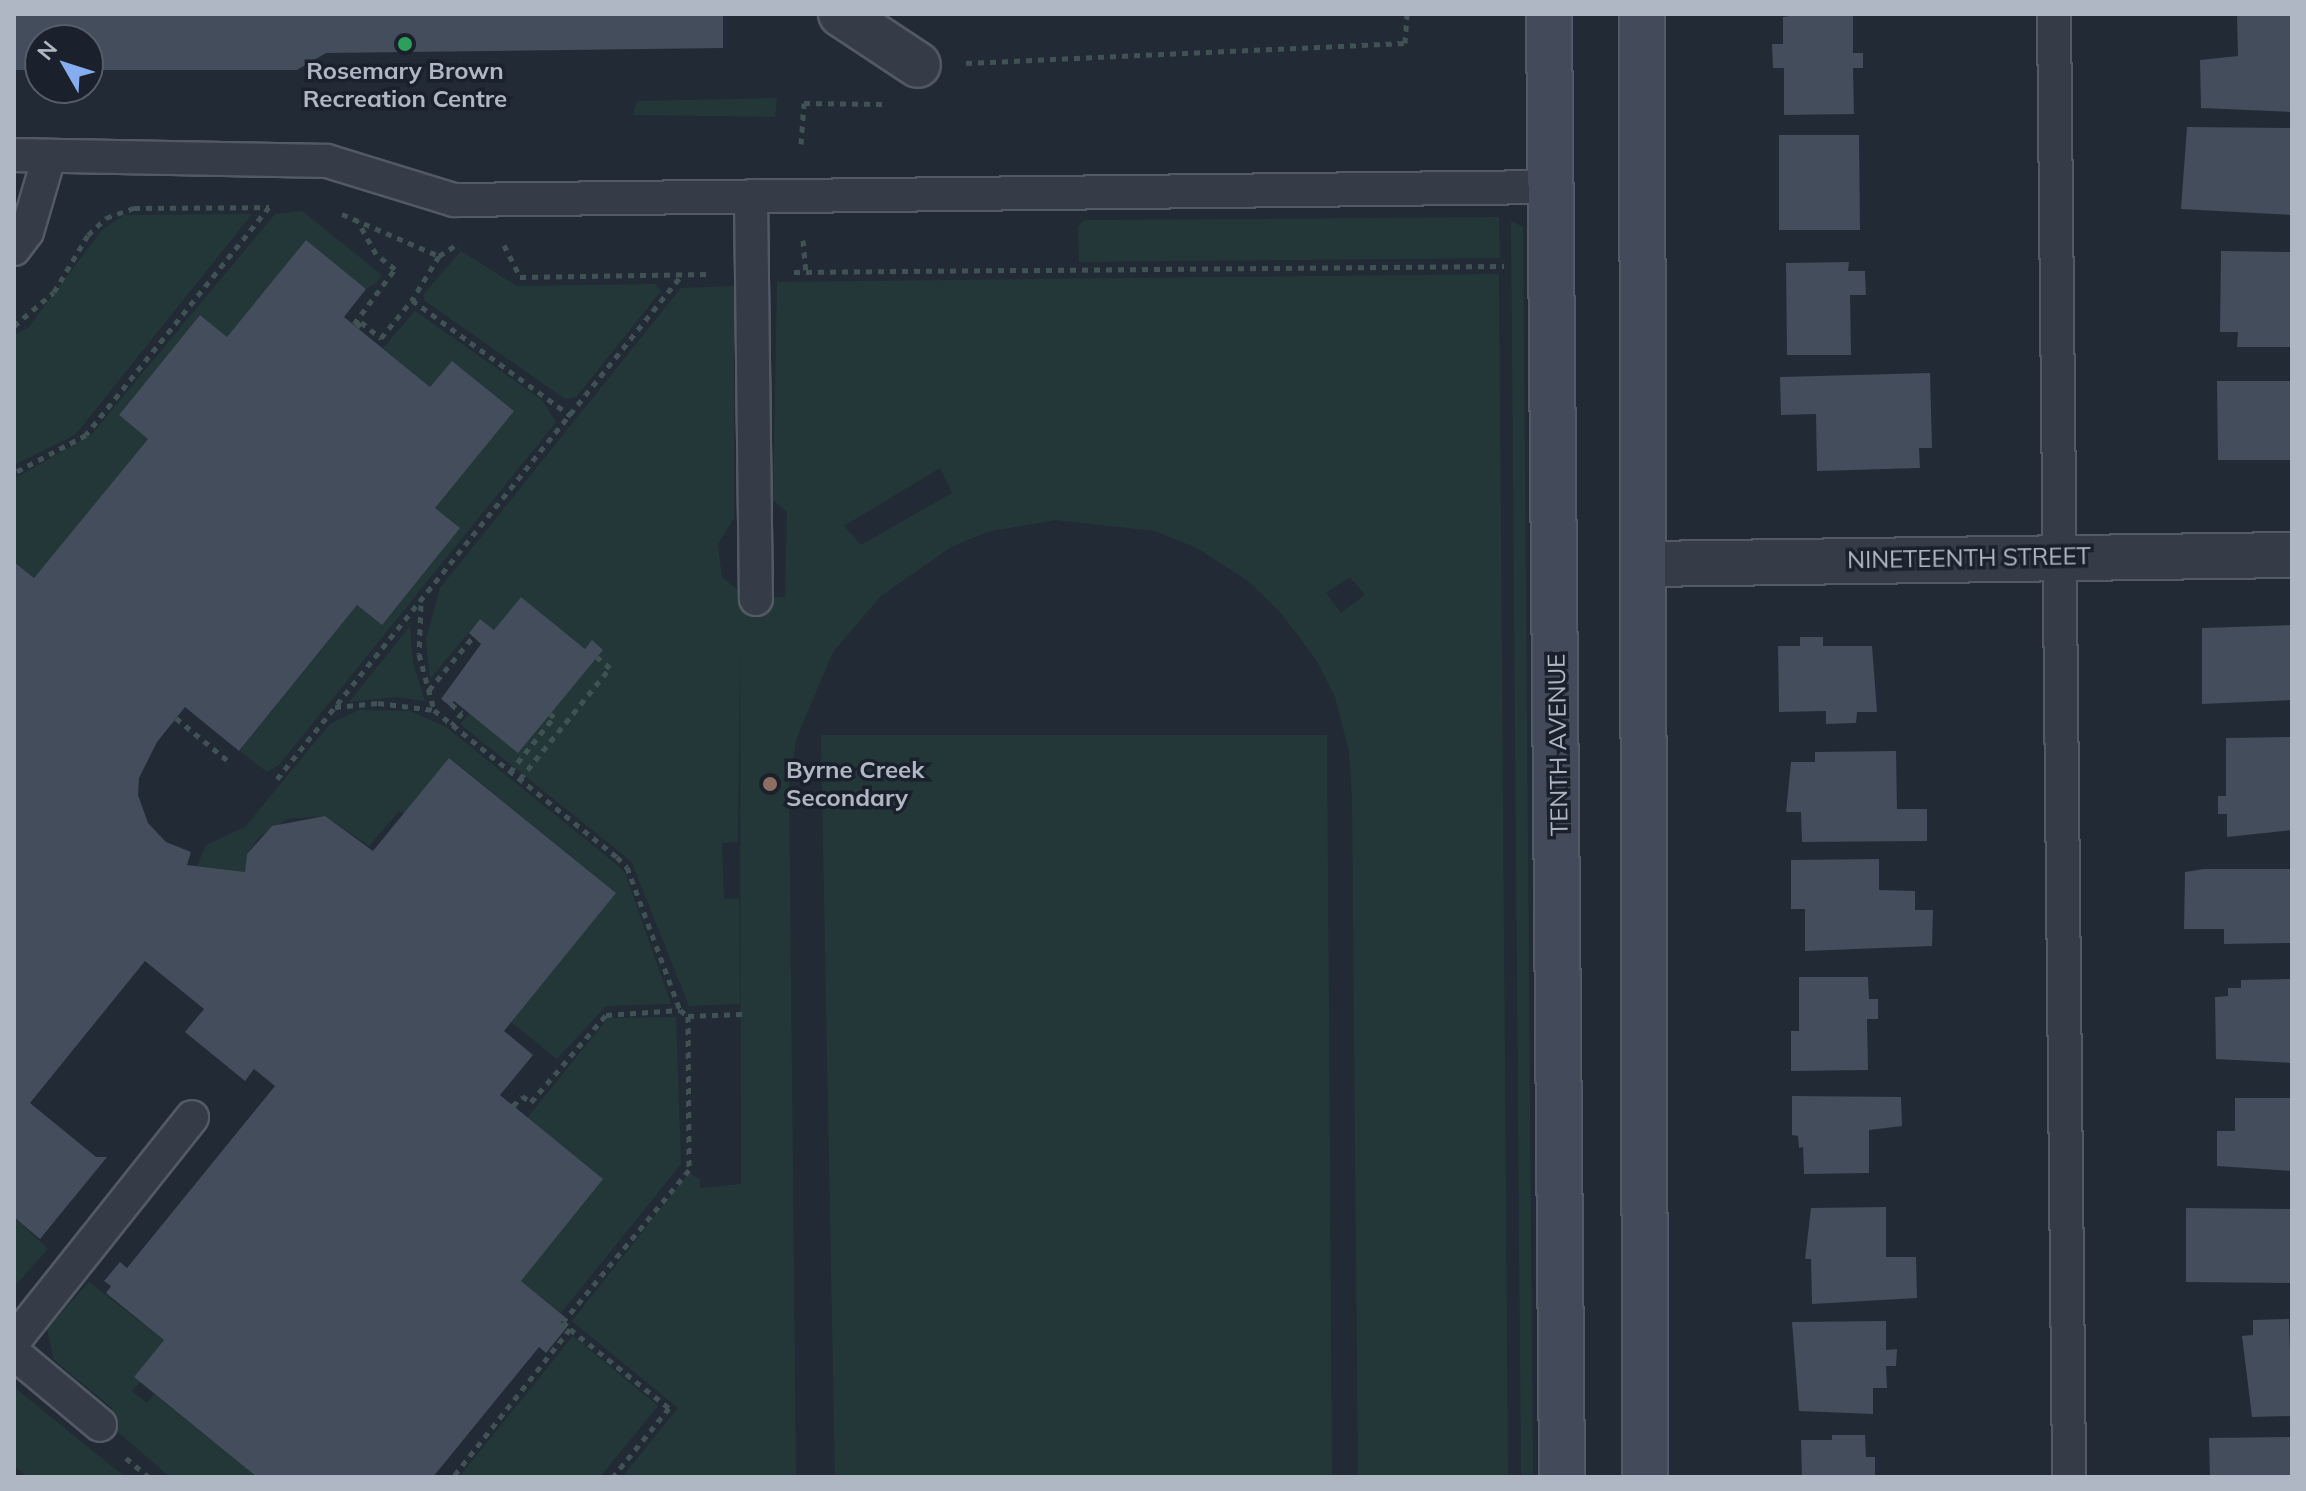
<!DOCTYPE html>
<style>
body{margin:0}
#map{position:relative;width:2306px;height:1491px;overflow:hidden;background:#222a36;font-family:Mulish,sans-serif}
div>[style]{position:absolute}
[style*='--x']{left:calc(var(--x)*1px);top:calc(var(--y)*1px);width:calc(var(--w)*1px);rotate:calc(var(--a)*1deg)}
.green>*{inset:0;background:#243738}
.building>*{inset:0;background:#434d5b}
.path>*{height:5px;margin-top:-2.5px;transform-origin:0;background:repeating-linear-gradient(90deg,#415255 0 6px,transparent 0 12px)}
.roads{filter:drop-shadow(2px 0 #525a65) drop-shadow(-2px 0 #525a65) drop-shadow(0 2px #525a65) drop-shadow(0 -2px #525a65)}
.lane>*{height:32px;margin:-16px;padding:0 16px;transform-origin:16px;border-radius:16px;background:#353c47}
.street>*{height:44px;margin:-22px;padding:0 22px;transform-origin:22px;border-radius:22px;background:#353c47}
.secondary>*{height:44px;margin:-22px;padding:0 22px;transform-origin:22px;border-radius:22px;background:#434b5a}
.dots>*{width:22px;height:22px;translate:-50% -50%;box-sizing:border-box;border:4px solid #1a212c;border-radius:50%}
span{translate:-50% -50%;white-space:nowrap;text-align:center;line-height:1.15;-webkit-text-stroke:7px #1a212c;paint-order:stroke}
.poi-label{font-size:24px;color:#afb7c4;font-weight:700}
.left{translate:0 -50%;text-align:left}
.street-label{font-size:24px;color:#afb7c4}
.frame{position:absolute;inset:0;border:16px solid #afb7c4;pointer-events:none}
.north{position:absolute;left:24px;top:24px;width:80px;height:80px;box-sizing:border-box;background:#1a212c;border:2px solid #565d69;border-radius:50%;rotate:309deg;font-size:22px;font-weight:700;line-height:32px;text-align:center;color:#afb7c4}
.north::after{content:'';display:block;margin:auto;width:28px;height:36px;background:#87adf1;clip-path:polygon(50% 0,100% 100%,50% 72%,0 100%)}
</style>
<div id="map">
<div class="green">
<div style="clip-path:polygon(777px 98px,775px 117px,633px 115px,637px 101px)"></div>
<div style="clip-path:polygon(302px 211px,382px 275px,376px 283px,366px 289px,306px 240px,227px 337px,200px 315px,119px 415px,148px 439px,34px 578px,14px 562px,14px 479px,91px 435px,275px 214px)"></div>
<div style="clip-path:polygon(252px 214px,75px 435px,14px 465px,14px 335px,28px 328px,102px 230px,124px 215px)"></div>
<div style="clip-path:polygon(1499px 217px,1500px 258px,1079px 262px,1078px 226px,1085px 220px)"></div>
<div style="clip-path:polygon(1511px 221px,1523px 227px,1533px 1477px,1521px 1477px)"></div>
<div style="clip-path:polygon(461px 251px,517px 286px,655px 284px,661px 291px,576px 397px,565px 399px,425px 301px,423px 295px)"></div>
<div style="clip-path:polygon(evenodd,1499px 274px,1508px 1477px,1358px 1477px,1352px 800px,1349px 751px,1335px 697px,1317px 661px,1281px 613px,1248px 581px,1199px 549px,1155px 531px,1056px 520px,987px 532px,951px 547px,881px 596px,833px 652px,797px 737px,789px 783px,796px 1477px,622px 1477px,678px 1408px,572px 1321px,689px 1173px,700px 1180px,700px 1188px,741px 1184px,740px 645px,738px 842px,722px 843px,724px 899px,739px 898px,740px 1004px,689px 1006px,631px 861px,460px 724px,470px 713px,602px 649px,592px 641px,585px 649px,521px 597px,494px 630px,480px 619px,430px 679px,426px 639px,440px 588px,681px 288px,734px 286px,734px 518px,718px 544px,722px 577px,739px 591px,739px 599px,756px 599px,785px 597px,787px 512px,773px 500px,777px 282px,1499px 274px,940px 468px,952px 493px,861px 545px,844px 526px,940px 468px,1499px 274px,1350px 577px,1365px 595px,1341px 613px,1326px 593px,1350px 577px)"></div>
<div style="clip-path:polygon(415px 311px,542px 400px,556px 422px,279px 765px,267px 772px,240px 751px,357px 605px,382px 625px,460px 528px,435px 508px,513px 410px,452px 361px,430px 387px,383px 348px)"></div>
<div style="clip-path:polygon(410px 626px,413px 663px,425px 701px,397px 697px,349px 702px)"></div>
<div style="clip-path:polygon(359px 710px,410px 711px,446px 727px,616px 864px,625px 873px,671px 1004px,606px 1006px,557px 1059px,511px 1022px,616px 893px,450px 758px,404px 814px,399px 811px,369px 846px,325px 816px,288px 819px,259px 837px,247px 854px,245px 872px,197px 866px,206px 845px,245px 827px,330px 724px)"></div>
<div style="clip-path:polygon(821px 735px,1327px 735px,1332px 1477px,835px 1477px)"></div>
<div style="clip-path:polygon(676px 1017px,681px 1164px,561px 1313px,521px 1281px,527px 1118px,608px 1018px)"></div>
<div style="clip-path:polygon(14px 1217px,48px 1249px,14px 1287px)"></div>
<div style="clip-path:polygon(89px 1282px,164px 1340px,134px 1377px,140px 1382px,132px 1391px,147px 1403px,154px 1394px,257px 1477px,170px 1477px,111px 1426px,112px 1408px,54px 1360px,47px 1329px)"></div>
<div style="clip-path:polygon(573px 1336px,658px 1406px,600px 1477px,459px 1477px)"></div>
<div style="clip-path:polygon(14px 1387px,125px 1477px,28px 1477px,14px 1466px)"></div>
</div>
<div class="building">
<div style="clip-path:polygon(14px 14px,723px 14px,723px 48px,326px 53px,297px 70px,88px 70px,88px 40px,40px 40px,40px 70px,16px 70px)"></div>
<div style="clip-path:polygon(1804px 14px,1853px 14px,1853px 53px,1863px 53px,1863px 68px,1853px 68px,1854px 114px,1784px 115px,1784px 68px,1773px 68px,1772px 44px,1783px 44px,1783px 17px)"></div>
<div style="clip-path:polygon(2237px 14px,2292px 14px,2292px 112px,2201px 108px,2200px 60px,2238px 56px)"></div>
<div style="clip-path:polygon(2187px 127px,2292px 128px,2292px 215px,2181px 209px)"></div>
<div style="clip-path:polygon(1779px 135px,1859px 135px,1860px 230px,1779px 230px)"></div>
<div style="clip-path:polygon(306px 240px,366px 289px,344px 317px,430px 387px,452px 361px,514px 411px,435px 508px,460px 528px,382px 625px,357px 605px,239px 751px,185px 707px,157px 742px,139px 778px,138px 795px,148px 823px,166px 842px,191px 852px,187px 865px,245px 872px,247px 854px,272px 826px,325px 816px,373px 851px,449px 758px,616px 893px,504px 1031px,533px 1055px,500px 1095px,603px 1179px,521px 1281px,565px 1317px,561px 1322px,567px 1327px,546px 1353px,539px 1347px,433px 1477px,257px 1477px,134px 1377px,164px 1340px,106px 1293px,111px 1286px,104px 1281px,120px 1262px,127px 1268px,275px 1086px,254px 1069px,245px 1081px,185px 1032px,204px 1009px,145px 961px,30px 1103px,96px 1157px,107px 1157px,40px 1239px,14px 1217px,14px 562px,34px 578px,148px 439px,119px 415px,200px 315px,227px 337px)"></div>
<div style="clip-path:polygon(2221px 251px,2292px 252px,2292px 347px,2237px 347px,2238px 332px,2220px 332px)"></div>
<div style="clip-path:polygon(1849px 262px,1848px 271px,1865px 271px,1866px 295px,1850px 295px,1851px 355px,1787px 355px,1786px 263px)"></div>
<div style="clip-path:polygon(1930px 373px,1932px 448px,1919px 448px,1920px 468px,1817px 471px,1816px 414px,1781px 415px,1780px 377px)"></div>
<div style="clip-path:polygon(2217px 381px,2292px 381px,2292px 460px,2218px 460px)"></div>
<div style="clip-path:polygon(521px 597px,585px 649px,592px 640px,603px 650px,518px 753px,454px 701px,450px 706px,441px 699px,481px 644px,469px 633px,480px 619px,494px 630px)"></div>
<div style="clip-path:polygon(2292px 625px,2292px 700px,2202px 704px,2202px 628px)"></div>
<div style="clip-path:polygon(1800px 637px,1823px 637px,1823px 646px,1872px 646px,1877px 712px,1857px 712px,1856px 723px,1826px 724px,1826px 711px,1779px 712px,1778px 646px,1800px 646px)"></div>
<div style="clip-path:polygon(2292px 737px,2292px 830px,2227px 837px,2227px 814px,2218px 814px,2218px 796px,2226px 796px,2226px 738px)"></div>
<div style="clip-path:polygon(1896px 751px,1897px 809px,1927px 809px,1927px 841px,1802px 842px,1801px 812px,1786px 812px,1791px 762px,1815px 762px,1815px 752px)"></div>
<div style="clip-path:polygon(1879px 859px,1879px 890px,1915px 891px,1915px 910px,1933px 910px,1932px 946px,1805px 951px,1805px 909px,1791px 909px,1791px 860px)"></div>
<div style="clip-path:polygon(2204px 869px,2292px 869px,2292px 943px,2224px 944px,2224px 929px,2184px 929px,2185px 872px)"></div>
<div style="clip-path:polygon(1799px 977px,1868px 977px,1869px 999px,1878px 999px,1878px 1019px,1867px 1019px,1868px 1070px,1791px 1071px,1791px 1031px,1799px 1031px)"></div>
<div style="clip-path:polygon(2292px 979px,2292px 1063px,2216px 1059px,2215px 997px,2228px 996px,2228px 988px,2241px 988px,2241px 980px)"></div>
<div style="clip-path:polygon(1792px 1096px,1901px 1097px,1902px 1126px,1869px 1130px,1869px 1173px,1804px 1174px,1803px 1147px,1799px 1148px,1798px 1136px,1792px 1135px)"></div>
<div style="clip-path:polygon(2235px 1098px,2292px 1098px,2292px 1171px,2217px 1166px,2217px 1131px,2235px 1131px)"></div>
<div style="clip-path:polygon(1886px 1207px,1886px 1257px,1916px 1257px,1917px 1298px,1812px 1304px,1811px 1259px,1805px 1259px,1811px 1208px)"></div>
<div style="clip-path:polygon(2186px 1208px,2292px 1209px,2292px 1283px,2186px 1282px)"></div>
<div style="clip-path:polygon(2289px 1319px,2292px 1416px,2252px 1417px,2242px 1336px,2253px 1335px,2253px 1320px)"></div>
<div style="clip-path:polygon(1886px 1321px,1886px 1350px,1897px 1349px,1896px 1366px,1886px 1366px,1887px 1388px,1873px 1388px,1873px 1414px,1799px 1411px,1792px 1322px)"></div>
<div style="clip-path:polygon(1832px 1435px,1865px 1435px,1866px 1457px,1875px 1457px,1875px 1477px,1802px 1477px,1801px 1440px,1832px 1440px)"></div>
<div style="clip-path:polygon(2292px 1437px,2292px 1477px,2210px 1477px,2209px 1438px)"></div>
</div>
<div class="path">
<div style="--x:966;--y:63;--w:439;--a:-2.6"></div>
<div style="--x:1405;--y:43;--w:29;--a:-86"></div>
<div style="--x:801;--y:144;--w:41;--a:-85.8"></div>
<div style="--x:804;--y:103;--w:82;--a:0.7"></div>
<div style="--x:342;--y:214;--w:106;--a:23.4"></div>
<div style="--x:439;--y:256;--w:52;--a:121.5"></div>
<div style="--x:412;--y:300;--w:197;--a:36.1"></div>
<div style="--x:803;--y:240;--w:32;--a:85"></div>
<div style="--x:504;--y:245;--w:36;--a:63"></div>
<div style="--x:520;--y:277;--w:188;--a:-0.9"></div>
<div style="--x:439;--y:256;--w:24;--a:-33"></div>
<div style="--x:794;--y:272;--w:710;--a:-0.48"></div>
<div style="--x:354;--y:324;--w:69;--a:-53.3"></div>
<div style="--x:395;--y:269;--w:24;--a:-142"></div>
<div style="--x:376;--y:254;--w:37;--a:-119"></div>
<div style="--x:14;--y:326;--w:52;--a:-40.4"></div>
<div style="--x:54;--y:292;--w:66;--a:-59.2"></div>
<div style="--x:88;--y:235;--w:25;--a:-43"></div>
<div style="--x:106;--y:218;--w:30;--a:-20"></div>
<div style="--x:134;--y:208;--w:135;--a:-0.4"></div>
<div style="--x:269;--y:207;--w:292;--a:128.8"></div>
<div style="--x:86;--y:435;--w:81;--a:152.2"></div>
<div style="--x:357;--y:327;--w:6;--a:-51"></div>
<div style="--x:361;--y:322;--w:26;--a:39"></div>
<div style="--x:381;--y:338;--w:49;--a:-50.8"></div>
<div style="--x:421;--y:605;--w:49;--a:92.3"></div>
<div style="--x:419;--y:654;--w:58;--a:75"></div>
<div style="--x:429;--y:690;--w:69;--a:-50.3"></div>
<div style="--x:451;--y:704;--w:14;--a:39"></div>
<div style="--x:462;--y:713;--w:16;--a:130"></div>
<div style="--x:335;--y:707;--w:43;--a:-5.3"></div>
<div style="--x:378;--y:703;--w:56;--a:7.1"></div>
<div style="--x:434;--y:710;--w:235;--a:38.8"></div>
<div style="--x:617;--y:857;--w:14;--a:45"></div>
<div style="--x:627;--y:867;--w:153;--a:69.7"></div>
<div style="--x:680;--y:1010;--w:10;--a:37"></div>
<div style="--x:688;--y:1016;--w:154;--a:89.6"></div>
<div style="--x:689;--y:1170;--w:197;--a:129.7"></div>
<div style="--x:563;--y:1322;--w:10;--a:45"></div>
<div style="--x:570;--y:1329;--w:189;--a:128.3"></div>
<div style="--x:176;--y:718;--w:66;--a:39.5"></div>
<div style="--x:510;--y:772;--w:70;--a:-51.3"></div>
<div style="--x:554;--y:717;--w:5;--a:-143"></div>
<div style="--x:277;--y:779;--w:645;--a:-51.23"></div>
<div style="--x:520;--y:779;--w:143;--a:-51"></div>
<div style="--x:610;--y:668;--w:17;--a:-140"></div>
<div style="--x:688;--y:1016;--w:54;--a:-2.1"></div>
<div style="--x:513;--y:1106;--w:13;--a:-48"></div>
<div style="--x:522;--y:1096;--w:11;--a:34"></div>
<div style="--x:531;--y:1102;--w:115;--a:-49.2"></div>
<div style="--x:606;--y:1015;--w:74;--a:-3.9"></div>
<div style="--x:570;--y:1329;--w:127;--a:38.6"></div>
<div style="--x:669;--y:1408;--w:89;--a:129.1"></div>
<div style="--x:126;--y:1458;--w:30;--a:40"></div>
</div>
<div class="roads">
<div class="lane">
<div style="--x:2054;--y:14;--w:1463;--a:89.41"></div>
<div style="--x:14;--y:155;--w:313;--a:1.1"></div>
<div style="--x:327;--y:161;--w:133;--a:17.1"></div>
<div style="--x:454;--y:200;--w:1097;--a:-0.68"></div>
<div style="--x:751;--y:196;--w:403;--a:89.3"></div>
<div style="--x:14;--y:249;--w:21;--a:-53"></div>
<div style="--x:27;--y:232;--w:78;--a:-73.7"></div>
<div style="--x:14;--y:1341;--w:286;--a:-51.5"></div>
<div style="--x:14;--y:1353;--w:112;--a:39.9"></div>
</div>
<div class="street">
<div style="--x:841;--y:14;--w:92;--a:33.5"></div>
<div style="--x:1646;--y:564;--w:646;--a:-0.8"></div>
</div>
<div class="secondary">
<div style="--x:1549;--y:14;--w:1463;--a:89.49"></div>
<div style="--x:1642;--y:14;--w:1463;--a:89.88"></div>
</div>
</div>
<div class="dots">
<div style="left:405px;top:44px;background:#2e9e5b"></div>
<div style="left:770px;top:784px;background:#8d6e63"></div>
</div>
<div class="poi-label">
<span style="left:405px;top:85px">Rosemary Brown<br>Recreation Centre</span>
<span class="left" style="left:786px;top:784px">Byrne Creek<br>Secondary</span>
</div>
<div class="street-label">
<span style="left:1969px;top:558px;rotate:-1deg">NINETEENTH STREET</span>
<span style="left:1558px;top:745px;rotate:-91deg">TENTH AVENUE</span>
</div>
<div class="frame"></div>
<div class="north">N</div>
</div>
